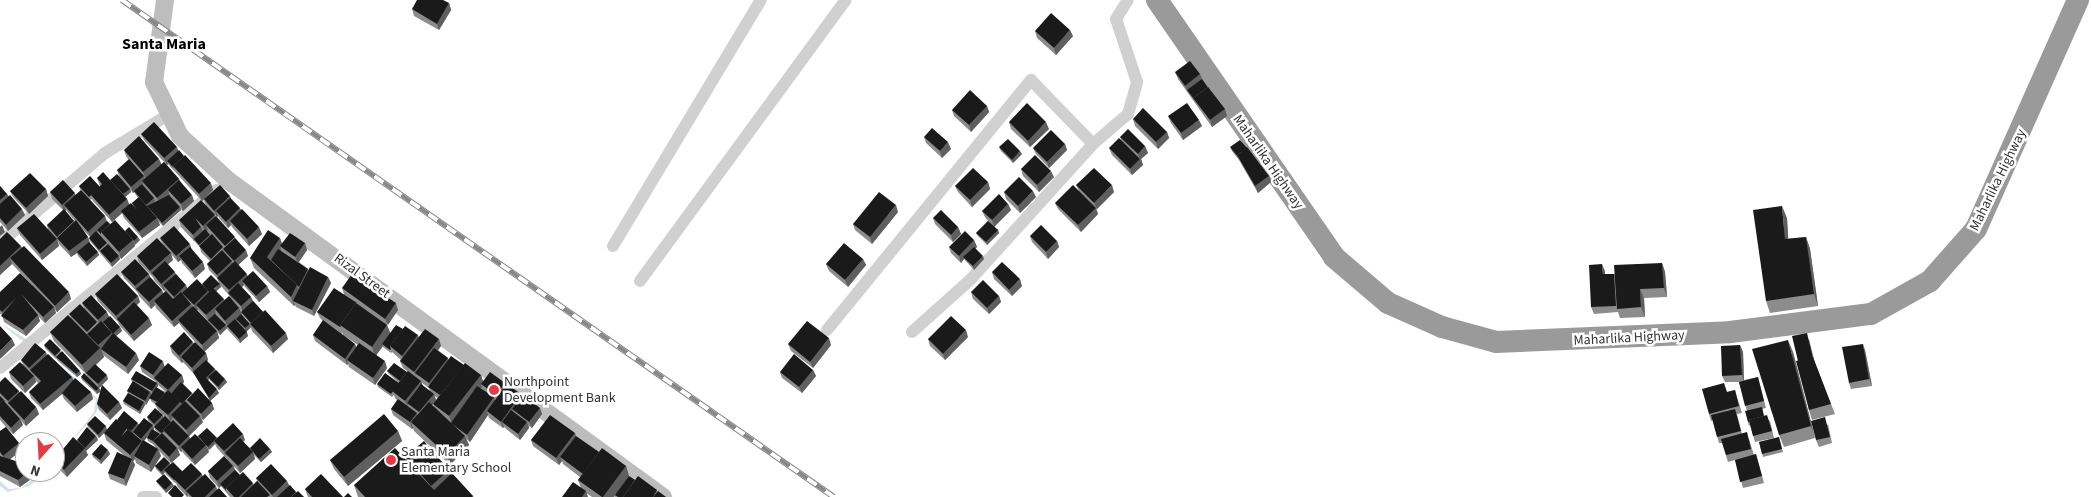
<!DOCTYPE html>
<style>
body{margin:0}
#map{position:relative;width:2091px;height:497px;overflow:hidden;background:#fff;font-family:"Source Sans 3",sans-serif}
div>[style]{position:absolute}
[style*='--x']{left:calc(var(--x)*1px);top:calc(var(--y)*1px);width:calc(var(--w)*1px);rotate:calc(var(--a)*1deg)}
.water>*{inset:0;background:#cfe2ee}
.street>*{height:12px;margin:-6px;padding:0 6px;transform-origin:6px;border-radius:6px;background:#d0d0d0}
.secondary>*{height:18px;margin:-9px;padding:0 9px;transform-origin:9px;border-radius:9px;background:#bdbdbd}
.highway>*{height:22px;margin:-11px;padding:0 11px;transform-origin:11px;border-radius:11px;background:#9a9a9a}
.rail>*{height:5.5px;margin-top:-2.75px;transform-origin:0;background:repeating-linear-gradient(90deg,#fff 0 11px,#888 0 22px);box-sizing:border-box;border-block:1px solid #888}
.wall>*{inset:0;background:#8c8c8c}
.shaded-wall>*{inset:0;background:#5f5f5f}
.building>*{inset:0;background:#1a1a1a}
.dots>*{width:14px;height:14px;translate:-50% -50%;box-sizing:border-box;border:2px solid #fff;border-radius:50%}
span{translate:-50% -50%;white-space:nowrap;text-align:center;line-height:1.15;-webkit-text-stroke:5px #fff;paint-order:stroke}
.street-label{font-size:14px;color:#333}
.poi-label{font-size:14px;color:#333}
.left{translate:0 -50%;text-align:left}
.quarter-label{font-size:16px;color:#000;font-weight:700}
.north{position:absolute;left:15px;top:432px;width:50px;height:50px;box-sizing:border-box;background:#fff;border:1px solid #adadad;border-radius:50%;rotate:199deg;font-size:14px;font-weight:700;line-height:20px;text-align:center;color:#333}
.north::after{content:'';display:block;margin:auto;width:18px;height:22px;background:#e63946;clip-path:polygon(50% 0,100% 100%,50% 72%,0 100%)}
</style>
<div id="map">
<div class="water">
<div style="clip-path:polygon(0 323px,41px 348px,98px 399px,100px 403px,96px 413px,55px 463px,94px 412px,96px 400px)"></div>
<div style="clip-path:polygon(44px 472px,48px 472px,29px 486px,8px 492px,0 486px,0 481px,9px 489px,21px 488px)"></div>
</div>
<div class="street">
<div style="--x:0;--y:243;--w:138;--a:-40.6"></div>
<div style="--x:105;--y:153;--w:74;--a:-31.1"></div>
<div style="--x:613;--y:246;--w:287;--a:-59"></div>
<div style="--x:640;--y:281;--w:348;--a:-53.8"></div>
<div style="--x:827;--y:330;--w:323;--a:-50.8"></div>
<div style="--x:1031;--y:80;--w:89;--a:45.9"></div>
<div style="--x:912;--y:332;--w:79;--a:-41.9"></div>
<div style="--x:971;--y:279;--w:182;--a:-47.9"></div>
<div style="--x:1093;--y:144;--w:46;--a:-40.6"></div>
<div style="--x:1128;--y:114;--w:33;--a:-74"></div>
<div style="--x:1137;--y:82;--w:66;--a:-108.4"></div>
<div style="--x:1116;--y:19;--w:22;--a:-58"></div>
<div style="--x:0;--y:368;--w:281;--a:-39.4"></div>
<div style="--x:143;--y:497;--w:13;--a:0"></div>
</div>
<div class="secondary">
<div style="--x:165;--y:0;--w:83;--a:97.6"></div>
<div style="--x:154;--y:82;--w:60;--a:64.3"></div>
<div style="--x:180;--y:136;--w:67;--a:42.6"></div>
<div style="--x:229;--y:181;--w:537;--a:36.06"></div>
</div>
<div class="highway">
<div style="--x:1157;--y:0;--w:312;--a:55.4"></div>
<div style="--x:1334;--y:257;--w:71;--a:40.4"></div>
<div style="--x:1388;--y:303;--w:59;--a:24"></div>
<div style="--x:1442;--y:327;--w:56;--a:15.5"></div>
<div style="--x:1496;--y:342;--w:234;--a:-2.4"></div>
<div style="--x:1730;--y:332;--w:142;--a:-7.3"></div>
<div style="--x:1871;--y:314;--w:68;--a:-29.2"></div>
<div style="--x:1930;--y:281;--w:69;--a:-48.5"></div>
<div style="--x:1976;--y:229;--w:251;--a:-66"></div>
</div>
<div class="rail">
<div style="--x:122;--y:0;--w:868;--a:34.92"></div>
</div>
<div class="wall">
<div style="clip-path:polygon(449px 3px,451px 10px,439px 30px,414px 16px,412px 9px)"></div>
<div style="clip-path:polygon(1035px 31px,1073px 36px,1056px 55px,1037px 38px)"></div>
<div style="clip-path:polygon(1175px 72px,1200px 74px,1202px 79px,1225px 109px,1227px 116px,1212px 127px,1178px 79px)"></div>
<div style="clip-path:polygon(987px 106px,989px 112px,971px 132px,954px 116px,952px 110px)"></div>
<div style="clip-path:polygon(1168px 116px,1202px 126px,1183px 140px,1171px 123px)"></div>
<div style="clip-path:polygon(1133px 119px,1167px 132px,1169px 138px,1158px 149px,1135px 126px)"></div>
<div style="clip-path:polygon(1009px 122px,1049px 129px,1030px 147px,1011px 129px)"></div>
<div style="clip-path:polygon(evenodd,141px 134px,178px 151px,213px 190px,202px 201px,168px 164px,167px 165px,179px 179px,180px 182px,194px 201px,183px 211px,180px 208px,181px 210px,163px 226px,158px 221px,160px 225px,142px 238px,124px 218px,122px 213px,112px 222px,93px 201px,92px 199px,90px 200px,105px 216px,107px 221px,110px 224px,125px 231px,140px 240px,135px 244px,135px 246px,121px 259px,119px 256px,120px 259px,112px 267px,90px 241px,89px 238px,90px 237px,82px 229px,88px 237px,90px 243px,99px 255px,87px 266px,78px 256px,77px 253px,71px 257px,59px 244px,57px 240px,59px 246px,42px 260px,20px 235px,17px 228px,48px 230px,47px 225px,63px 210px,52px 199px,50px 192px,75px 195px,87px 197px,80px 189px,79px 186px,100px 187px,100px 186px,97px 178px,111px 182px,110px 180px,119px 176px,117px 170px,129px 160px,126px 156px,124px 150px,161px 165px,164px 162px,144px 140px,141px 134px,130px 189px,133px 193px,134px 192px,138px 198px,132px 203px,133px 206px,129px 205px,127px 199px,125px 197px,131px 192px,130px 189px,141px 134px,66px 210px,75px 221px,75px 222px,65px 211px,66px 210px)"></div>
<div style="clip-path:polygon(924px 137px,951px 149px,942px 158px,926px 143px)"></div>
<div style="clip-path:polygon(1120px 137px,1145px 146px,1148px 153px,1141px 159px,1143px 165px,1132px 175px,1112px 155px,1109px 148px,1121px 140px)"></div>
<div style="clip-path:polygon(1065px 144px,1067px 150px,1049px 168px,1036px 154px,1033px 148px)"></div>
<div style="clip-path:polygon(999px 147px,1022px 154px,1013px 163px,1001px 151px)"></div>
<div style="clip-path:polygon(1230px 147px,1269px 176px,1271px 182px,1258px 193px,1239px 160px,1232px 151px)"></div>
<div style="clip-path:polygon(1021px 169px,1054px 177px,1039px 192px,1023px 176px)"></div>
<div style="clip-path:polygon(988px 182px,990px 189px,972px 207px,958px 192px,955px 186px)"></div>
<div style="clip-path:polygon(1076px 185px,1114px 192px,1097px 209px,1096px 209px,1098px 214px,1081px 232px,1058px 209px,1055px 203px,1079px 191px)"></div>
<div style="clip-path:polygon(0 186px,25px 215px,8px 231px,0 222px)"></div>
<div style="clip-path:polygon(46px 189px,48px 196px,29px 214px,13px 197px,10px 191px)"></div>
<div style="clip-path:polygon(1004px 192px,1036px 197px,1020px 213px,1006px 199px)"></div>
<div style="clip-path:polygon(evenodd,204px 199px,232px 199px,262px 234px,249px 246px,232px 227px,231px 225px,228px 228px,219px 218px,218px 216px,217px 217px,215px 215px,215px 217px,236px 239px,248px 256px,238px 265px,247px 276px,267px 286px,270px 292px,259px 302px,245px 287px,244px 285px,242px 287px,251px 297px,253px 301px,288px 339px,273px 353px,252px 331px,250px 324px,243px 315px,241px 312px,242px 312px,240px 309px,242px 314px,251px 327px,246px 332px,248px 336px,240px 343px,228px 330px,226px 326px,227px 328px,220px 335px,198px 310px,197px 310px,217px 331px,219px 338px,204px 352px,206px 353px,208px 360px,207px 361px,227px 382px,219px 390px,209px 379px,208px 380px,219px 393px,210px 401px,212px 403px,214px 409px,203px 420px,201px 418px,203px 422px,189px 436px,190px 439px,198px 436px,245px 440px,243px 442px,250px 448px,270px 449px,272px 452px,261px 462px,254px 455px,255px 459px,240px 473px,234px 466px,235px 470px,240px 475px,254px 485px,257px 481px,256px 478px,289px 486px,296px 492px,304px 497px,230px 497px,221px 486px,219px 488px,210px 478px,208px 471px,227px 459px,217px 448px,215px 444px,209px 450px,208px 449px,209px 452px,195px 465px,184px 454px,182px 451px,181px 452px,178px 449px,180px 455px,171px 463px,159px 451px,161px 456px,155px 465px,170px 464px,183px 472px,203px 476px,217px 489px,227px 497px,189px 497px,188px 496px,187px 497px,177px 486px,176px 483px,175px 483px,166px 474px,165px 472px,162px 475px,156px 469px,155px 466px,151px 472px,136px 463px,135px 459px,133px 461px,135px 465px,126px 486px,110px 479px,108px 473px,125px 456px,106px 440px,104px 433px,139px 424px,153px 425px,154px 429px,153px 430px,159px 433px,155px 430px,154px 427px,148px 420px,147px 417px,163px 417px,164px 416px,158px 410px,155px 404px,151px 401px,150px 398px,146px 405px,145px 404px,145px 405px,140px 414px,124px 404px,123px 401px,128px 393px,127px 391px,132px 382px,131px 379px,156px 382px,155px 381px,142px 372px,140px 366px,165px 366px,182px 375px,184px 382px,183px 384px,193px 394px,209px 399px,194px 374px,183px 362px,182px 363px,172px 353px,170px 346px,194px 343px,203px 351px,181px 326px,179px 323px,174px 327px,156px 308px,155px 305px,151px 309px,139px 296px,138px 293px,124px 278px,121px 272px,149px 274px,150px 277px,162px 290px,163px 293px,165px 291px,165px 290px,164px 291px,154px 280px,153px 277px,139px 263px,137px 256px,173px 260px,168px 264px,187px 288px,202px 285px,219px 283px,217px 278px,209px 270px,207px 264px,210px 261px,201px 252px,200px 247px,194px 241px,181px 227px,179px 220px,206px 206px,204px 199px,220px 285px,228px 294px,230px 297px,224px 300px,216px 291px,221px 287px,220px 285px,204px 199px,158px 385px,166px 392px,157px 388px,158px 385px,204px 199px,149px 435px,147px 438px,148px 441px,154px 445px,156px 448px,144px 441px,149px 435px)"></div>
<div style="clip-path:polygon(1008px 204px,1011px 210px,994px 227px,998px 230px,999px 233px,987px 245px,978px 236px,976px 233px,988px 221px,985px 217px,982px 211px)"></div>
<div style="clip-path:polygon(898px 212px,872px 244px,855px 230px,853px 224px)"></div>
<div style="clip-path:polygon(933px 218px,958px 227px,961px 234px,953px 242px,935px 224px)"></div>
<div style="clip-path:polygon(1787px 218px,1788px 239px,1806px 237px,1810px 249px,1818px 306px,1770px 313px,1766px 301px)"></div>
<div style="clip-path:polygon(1030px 236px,1057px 241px,1059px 247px,1048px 259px,1032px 242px)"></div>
<div style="clip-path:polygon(160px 238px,205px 269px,195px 278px,182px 263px,181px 260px,178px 262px,163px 245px)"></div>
<div style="clip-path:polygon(280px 238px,282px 244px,305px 243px,307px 250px,299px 262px,308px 269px,308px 270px,328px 277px,331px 283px,314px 316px,296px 307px,295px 305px,294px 306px,254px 268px,250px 258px)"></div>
<div style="clip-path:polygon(0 239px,22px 247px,71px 299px,57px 312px,54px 309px,56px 313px,45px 323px,38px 316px,40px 321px,26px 336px,4px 322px,2px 315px,0 314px,0 292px,32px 285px,12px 264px,0 275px)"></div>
<div style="clip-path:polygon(974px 240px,977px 247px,975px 248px,984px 259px,974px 270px,964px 259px,961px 263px,951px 253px,949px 247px)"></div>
<div style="clip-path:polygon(863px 259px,866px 265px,848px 287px,829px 271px,826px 264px)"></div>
<div style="clip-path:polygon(1662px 263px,1665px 272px,1667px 297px,1644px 298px,1645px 317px,1620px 318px,1618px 312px,1594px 314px,1591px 307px,1605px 271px,1605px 274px,1614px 274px)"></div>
<div style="clip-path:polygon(992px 272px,1022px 286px,1012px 296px,994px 279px)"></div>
<div style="clip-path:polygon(evenodd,342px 288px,398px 310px,387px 325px,390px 333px,403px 329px,418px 337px,441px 346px,438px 350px,448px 358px,448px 360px,464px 365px,481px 375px,483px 381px,506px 386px,521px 394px,522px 396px,540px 408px,542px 414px,532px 428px,529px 426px,529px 428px,520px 440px,505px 428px,504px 427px,503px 428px,489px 418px,488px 415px,470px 442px,466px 439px,469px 445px,450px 465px,414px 431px,413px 428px,412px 429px,393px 415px,391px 409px,397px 400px,395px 398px,394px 395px,392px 397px,378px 387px,377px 384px,399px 383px,389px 374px,387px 371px,407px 372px,407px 371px,403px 368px,400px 361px,401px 360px,392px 352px,391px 353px,383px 347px,383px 346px,376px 355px,387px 368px,375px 385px,349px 367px,348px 364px,347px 365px,315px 341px,313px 335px,323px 321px,320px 318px,317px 312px,344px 294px,342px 288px,331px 326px,342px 334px,343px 333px,343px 335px,358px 345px,356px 347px,355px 344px,331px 326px,342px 288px,422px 383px,429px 388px,430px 391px,423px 386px,422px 383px,342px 288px,434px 396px,438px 398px,433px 404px,434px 407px,432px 405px,436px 400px,434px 396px)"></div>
<div style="clip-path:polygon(971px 292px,999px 296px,1001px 302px,989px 314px,973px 299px)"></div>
<div style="clip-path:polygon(95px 294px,138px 296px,140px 302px,137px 305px,152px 325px,134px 341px,119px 325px,118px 322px,98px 301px)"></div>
<div style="clip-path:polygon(82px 303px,109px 317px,120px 327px,122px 331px,116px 336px,139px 360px,128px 374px,103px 355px,101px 351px,104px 357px,96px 365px,108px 379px,102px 385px,119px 402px,122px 408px,110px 420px,99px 410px,97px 404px,100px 392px,97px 394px,82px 380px,81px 377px,99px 388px,100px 391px,102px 385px,99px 388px,87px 376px,86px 373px,86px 374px,54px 341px,50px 332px,71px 317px,69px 314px,84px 308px)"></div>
<div style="clip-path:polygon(968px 337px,945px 360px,930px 346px,928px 339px)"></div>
<div style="clip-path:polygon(1809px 339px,1815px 363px,1835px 414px,1812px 420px,1809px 410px,1798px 361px)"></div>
<div style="clip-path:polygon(788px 344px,831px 345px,813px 368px,791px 351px)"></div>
<div style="clip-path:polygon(44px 345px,62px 352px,81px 374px,77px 377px,57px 360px,57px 359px,56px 359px,45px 348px)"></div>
<div style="clip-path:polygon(1740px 345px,1743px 352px,1744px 380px,1758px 377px,1766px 408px,1762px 409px,1764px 416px,1770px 421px,1774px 438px,1755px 442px,1750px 425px,1749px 426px,1748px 422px,1747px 411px,1739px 382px,1725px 382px,1722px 376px)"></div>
<div style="clip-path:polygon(1865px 350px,1872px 386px,1851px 389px,1849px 383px)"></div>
<div style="clip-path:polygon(1793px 352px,1815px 438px,1784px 447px,1779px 435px)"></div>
<div style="clip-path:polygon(47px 355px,72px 377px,73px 380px,91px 392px,93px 399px,77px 412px,64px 399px,62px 394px,43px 410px,31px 398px,29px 392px,38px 383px,35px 380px,36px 382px,25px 393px,11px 379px,9px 372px,23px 364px,21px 360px)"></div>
<div style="clip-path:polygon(813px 370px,816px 376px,802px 393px,782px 378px,780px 372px)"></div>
<div style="clip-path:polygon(0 382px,19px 391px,19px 392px,36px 407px,39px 414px,26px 426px,21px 421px,23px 425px,13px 434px,6px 427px,22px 450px,10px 459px,38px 474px,20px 487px,0 476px,0 431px,6px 427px,0 420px)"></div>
<div style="clip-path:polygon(1735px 390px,1742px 413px,1737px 414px,1742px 434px,1749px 439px,1754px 455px,1756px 454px,1758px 461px,1764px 483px,1743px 488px,1735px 460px,1728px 462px,1722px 443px,1719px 443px,1713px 420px,1711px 421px,1709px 414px,1727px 392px)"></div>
<div style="clip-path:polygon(87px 424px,107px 430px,99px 438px,88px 427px)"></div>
<div style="clip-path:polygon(1828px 424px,1832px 443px,1819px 447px,1816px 440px)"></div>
<div style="clip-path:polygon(398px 431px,402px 441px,348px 486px,334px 469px,330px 460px)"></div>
<div style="clip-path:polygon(575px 433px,576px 437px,599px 452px,626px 466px,629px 476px,635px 480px,657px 490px,657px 491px,666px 497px,615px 497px,615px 495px,614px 497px,592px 497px,586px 493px,588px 497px,562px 497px,581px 488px,578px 480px,580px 477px,563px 464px,562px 461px,559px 465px,533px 446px,531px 440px)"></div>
<div style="clip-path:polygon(96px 436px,98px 440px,86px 451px,88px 455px,67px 477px,56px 466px,55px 462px,55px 459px,77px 441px)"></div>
<div style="clip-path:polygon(1779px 437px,1783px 452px,1763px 457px,1759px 442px)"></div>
<div style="clip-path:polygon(92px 454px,110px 454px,101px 464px,93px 457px)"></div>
<div style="clip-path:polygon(405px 457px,450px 474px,474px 497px,358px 497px,354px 485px,406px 460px)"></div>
<div style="clip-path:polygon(156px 481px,172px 483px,174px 486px,166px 493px,158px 484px)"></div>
<div style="clip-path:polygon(305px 489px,343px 497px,308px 497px)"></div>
</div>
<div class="shaded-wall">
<div style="clip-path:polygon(449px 3px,451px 10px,439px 30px,437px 24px)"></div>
<div style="clip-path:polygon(1070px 30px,1073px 36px,1056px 55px,1054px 48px)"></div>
<div style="clip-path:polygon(1200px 74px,1203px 81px,1187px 90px,1188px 92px,1185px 86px)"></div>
<div style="clip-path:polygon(987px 106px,989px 112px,971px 132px,969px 125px)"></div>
<div style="clip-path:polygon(1225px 109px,1227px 116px,1212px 127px,1210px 120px)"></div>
<div style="clip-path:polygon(1199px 120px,1202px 126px,1183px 140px,1181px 133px)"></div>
<div style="clip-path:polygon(1046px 122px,1049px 129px,1030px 147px,1028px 141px)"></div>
<div style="clip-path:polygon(1167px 132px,1169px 138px,1158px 149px,1156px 142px)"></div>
<div style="clip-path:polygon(948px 142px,951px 149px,942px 158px,940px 151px)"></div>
<div style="clip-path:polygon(1065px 144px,1067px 150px,1049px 168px,1047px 162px)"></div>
<div style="clip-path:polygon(1145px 146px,1148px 153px,1141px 159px,1143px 165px,1132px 175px,1130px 169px,1140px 159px,1138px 154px)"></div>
<div style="clip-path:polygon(177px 147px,179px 153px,167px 161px,168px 164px,167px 165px,164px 158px)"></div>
<div style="clip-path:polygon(1020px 151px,1022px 154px,1013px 163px,1012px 160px)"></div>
<div style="clip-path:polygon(159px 159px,162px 165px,146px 179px,143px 172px)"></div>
<div style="clip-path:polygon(1051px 171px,1054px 177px,1039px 192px,1037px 185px)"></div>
<div style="clip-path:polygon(144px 176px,146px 182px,142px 181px,143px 184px,133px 193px,131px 187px)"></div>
<div style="clip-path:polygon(1269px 176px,1271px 182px,1258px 193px,1255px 186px)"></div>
<div style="clip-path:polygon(179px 179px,182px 185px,168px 190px,170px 196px,160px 205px,157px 198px)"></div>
<div style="clip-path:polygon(988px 182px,990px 189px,972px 207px,970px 200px)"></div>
<div style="clip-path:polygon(211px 183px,213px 190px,202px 201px,199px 194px)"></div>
<div style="clip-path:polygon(1112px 185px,1114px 192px,1097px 209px,1094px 203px)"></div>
<div style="clip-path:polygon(46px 189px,48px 196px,29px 214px,26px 208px)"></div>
<div style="clip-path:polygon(130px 189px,131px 192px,124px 198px,123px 194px)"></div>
<div style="clip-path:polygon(1033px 191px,1036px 197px,1020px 213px,1018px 206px)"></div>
<div style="clip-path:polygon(75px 193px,77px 200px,64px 205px,66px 210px,64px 212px,62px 205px)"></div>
<div style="clip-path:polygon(7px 194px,10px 200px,0 209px,0 200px)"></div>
<div style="clip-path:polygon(192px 195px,194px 201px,183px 211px,181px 204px)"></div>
<div style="clip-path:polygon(230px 196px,233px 202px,216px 211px,218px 216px,217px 217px,214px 211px)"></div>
<div style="clip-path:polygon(154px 198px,155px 201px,148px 208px,146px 205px)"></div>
<div style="clip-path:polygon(127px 199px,130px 206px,112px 222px,109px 215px)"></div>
<div style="clip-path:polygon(1008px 204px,1011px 210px,994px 227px,992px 220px)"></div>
<div style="clip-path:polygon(896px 205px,898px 212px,872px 244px,870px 237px)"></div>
<div style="clip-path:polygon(1782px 206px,1787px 218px,1789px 251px,1785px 239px)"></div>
<div style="clip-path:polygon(180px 207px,181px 210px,163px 226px,162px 223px)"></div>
<div style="clip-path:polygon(240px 208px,242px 215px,230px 221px,231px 225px,228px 228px,226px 222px)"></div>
<div style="clip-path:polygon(1096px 208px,1098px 214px,1081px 232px,1078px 225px)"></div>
<div style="clip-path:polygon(22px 209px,25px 215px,8px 231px,6px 225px)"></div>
<div style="clip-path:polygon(215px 215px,217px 221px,206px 225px,208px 230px,205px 233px,203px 226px)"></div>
<div style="clip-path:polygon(105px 216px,107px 223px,97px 230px,98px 232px,91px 238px,88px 232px)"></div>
<div style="clip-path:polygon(157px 218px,160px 225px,142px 238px,139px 232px)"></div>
<div style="clip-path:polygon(2px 225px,5px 232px,0 236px,0 227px)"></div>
<div style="clip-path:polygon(201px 227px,204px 233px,194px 240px,193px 235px)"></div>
<div style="clip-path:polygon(259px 227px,262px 234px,249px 246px,247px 239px)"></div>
<div style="clip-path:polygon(958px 227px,961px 234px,953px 242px,951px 235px)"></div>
<div style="clip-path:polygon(998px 230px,999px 233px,987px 245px,986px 242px)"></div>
<div style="clip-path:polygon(88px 237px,90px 244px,71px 257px,69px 251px)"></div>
<div style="clip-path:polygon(138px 237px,140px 240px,135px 245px,134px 241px)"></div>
<div style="clip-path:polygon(1806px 237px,1810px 249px,1818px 306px,1814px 294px)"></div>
<div style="clip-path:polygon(280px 238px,283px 247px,280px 246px,281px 250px,274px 262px,267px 257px)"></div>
<div style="clip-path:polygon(57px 239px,59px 246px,42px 260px,40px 254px)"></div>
<div style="clip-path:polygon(133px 240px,135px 246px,121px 259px,119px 252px)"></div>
<div style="clip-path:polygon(974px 240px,977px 247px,965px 259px,963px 257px,964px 259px,961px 263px,959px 256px)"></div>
<div style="clip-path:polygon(1057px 241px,1059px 247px,1048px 259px,1046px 252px)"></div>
<div style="clip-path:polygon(305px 243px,307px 250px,298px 263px,295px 257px)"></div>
<div style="clip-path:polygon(190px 244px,192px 251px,179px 256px,181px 260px,178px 262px,176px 256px)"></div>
<div style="clip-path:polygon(21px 246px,24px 253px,10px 258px,12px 264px,0 275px,0 266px)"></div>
<div style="clip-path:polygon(246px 250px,248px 256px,236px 267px,234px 261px)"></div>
<div style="clip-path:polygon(98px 252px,99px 255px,87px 266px,86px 262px)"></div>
<div style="clip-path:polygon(171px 253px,173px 260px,154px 276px,152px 273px,153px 278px,150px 271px)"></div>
<div style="clip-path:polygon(119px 256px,120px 259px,112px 267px,111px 263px)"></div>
<div style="clip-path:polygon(983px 256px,984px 259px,974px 270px,973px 266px)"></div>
<div style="clip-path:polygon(863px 259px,866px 265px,848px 287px,845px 280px)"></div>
<div style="clip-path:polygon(232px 261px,234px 267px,220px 281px,217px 275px)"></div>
<div style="clip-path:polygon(203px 262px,205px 269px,195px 278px,192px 271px)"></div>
<div style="clip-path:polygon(1662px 263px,1665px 272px,1667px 297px,1664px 288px)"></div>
<div style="clip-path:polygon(1602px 264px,1605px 271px,1605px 281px,1603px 274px)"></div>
<div style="clip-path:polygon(308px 269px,310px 275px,301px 293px,299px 287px)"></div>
<div style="clip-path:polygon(175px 272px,177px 279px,163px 285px,165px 290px,164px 291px,161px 284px)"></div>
<div style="clip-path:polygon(149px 274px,151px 280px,136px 289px,137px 293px,135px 286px)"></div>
<div style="clip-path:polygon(247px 274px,249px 280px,242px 281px,244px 285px,231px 297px,229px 290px)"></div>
<div style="clip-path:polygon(328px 277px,331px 283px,314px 316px,312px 310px)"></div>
<div style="clip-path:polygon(1020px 279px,1022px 286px,1012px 296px,1009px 290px)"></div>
<div style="clip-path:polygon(220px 284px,221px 287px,211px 296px,210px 293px)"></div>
<div style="clip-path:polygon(186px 285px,189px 292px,182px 293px,184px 296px,176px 303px,174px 297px)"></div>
<div style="clip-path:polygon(297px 285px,301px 294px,293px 301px,295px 305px,294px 306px,291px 297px)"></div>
<div style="clip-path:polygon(267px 286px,270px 292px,259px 302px,256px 296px)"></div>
<div style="clip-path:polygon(1640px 289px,1644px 298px,1645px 317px,1641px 307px)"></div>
<div style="clip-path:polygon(162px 290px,164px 296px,154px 301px,155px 305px,151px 309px,149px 302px)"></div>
<div style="clip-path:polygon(208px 291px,211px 298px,196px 305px,198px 310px,196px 311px,194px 305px)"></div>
<div style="clip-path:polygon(69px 292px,71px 299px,57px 312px,55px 306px)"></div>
<div style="clip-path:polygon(138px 296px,140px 302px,119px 321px,117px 319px,118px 323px,116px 316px)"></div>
<div style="clip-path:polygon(999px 296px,1001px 302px,989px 314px,987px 308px)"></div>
<div style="clip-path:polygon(251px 297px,254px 303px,243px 313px,241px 306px)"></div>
<div style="clip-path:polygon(16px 298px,18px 305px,4px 318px,2px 312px)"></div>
<div style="clip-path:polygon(224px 299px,226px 306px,215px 309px,216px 315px,209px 322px,206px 315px)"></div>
<div style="clip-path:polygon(396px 303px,398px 310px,388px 325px,385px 319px)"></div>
<div style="clip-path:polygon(191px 304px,193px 310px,178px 320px,179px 323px,174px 327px,172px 321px)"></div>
<div style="clip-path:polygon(54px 307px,56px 313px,45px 323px,43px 317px)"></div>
<div style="clip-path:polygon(239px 308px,242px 314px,228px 327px,225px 321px)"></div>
<div style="clip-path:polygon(107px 312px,110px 319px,100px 327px,98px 320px)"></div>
<div style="clip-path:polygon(38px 315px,40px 321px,26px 336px,23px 330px)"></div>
<div style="clip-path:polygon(149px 318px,152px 325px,134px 341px,131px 335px)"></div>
<div style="clip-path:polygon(250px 324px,251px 327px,246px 332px,245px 328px)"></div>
<div style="clip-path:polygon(226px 325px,227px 328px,220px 335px,219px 331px)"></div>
<div style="clip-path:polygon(387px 325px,391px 335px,382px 344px,383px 346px,375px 357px,372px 347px)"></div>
<div style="clip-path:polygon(120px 327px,122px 331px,115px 337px,113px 334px)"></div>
<div style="clip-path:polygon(966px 330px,968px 337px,945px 360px,943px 354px)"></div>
<div style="clip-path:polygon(217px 331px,219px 338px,204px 352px,202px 345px)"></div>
<div style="clip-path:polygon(247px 332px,248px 336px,240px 343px,239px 339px)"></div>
<div style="clip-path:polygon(112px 333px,114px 339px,101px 349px,104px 357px,86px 374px,82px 365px,98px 345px)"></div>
<div style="clip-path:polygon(286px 333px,288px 339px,273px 353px,271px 346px)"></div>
<div style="clip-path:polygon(418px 335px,420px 342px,405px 362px,402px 356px)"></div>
<div style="clip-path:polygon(829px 338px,831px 345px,813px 368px,810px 362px)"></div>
<div style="clip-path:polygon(12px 339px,15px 345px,0 359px,0 351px)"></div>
<div style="clip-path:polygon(439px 339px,441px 346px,419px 376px,415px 373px,417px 378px,414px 372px)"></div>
<div style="clip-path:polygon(1788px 340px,1793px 352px,1815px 438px,1811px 426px)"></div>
<div style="clip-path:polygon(193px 342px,196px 349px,181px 357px,183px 362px,182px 363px,179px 356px)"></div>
<div style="clip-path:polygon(355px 344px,358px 351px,347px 360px,348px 364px,347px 365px,345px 359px)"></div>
<div style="clip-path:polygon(1863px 344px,1865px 350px,1872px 386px,1869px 379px)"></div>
<div style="clip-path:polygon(1740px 345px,1743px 352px,1744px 382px,1742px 375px)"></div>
<div style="clip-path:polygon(46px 352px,48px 359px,30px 370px,29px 368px)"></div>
<div style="clip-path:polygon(136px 353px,139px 360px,128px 374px,126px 367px)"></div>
<div style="clip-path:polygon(206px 353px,208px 360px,194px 374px,192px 368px)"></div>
<div style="clip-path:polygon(448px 358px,450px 364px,430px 388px,429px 383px)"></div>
<div style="clip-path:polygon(163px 361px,165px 368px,155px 378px,153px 375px)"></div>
<div style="clip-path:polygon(385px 361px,387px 368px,375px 385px,373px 378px)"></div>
<div style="clip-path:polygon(215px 369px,216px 372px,208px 377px,209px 379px,207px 381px,206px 378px)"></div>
<div style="clip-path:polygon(813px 370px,816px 376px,802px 393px,799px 387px)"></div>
<div style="clip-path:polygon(80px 371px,81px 374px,77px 377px,76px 374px)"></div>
<div style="clip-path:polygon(107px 375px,108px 379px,99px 388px,98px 384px)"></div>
<div style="clip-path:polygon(182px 375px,184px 382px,172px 395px,168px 390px)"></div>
<div style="clip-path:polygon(481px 375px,484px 385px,481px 384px,482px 387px,453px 426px,449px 416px)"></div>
<div style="clip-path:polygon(34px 376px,36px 382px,25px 393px,23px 386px)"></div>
<div style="clip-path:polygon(72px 377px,75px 383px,43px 410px,40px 404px)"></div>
<div style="clip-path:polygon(225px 379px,227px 382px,219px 390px,218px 387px)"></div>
<div style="clip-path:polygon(421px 381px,423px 387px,407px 403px,408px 407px,408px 408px,405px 401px)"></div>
<div style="clip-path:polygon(157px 383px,158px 386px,153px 394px,152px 391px)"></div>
<div style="clip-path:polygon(505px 383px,508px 390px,499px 402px,496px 395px)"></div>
<div style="clip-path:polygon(99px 388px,101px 391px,97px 394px,96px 391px)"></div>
<div style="clip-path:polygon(217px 389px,219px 393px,210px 401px,209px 398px)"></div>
<div style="clip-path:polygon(19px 391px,21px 397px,9px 404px,8px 401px)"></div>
<div style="clip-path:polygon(91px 392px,93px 399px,77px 412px,75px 406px)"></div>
<div style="clip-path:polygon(150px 392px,152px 395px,146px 405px,145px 401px)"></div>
<div style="clip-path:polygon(434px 394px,436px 400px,422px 419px,420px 412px)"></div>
<div style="clip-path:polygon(521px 394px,524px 401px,512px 409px,514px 413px,502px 422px,504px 427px,503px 428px,501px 422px)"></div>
<div style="clip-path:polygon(494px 397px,496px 404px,487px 411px,488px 415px,470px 442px,467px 435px)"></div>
<div style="clip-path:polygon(119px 402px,122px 408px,110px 420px,107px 414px)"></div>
<div style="clip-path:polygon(144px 402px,145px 405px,140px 414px,139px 411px)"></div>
<div style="clip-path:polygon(180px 402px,182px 408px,171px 415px,173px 418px,170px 421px,168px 415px)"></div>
<div style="clip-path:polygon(212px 403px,214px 409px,203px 420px,201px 414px)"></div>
<div style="clip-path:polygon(36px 407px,39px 414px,26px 426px,24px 420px)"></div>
<div style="clip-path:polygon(540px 408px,542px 414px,532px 428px,529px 422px)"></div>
<div style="clip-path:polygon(417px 413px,419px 419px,411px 422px,413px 428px,412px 429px,410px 422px)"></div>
<div style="clip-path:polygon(163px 415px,164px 419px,156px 428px,154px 424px)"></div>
<div style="clip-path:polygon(200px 416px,203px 422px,189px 436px,191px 442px,181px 447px,182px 451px,181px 452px,179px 446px,189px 436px,186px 430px)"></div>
<div style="clip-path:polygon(20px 419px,23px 425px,13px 434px,11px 428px)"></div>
<div style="clip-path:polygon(527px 422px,529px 428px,520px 440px,518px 434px)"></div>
<div style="clip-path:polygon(138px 423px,139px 426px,133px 432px,133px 433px,130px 432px)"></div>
<div style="clip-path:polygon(153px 425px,154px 429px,143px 442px,141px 439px)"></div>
<div style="clip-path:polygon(106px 426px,107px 430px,99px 438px,98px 435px)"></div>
<div style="clip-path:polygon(398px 431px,402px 441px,348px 486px,344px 477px)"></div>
<div style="clip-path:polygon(575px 433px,577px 440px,560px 457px,562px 461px,559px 465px,556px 458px)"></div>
<div style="clip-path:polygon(243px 434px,245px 440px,228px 456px,225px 453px,226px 458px,224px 451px)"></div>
<div style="clip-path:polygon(96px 436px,98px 440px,86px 451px,88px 455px,67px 477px,64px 470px)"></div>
<div style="clip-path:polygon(465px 436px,469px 445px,450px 465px,447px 455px)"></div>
<div style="clip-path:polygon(142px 441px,144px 447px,134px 456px,135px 459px,133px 461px,135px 465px,126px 486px,124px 479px,132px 460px,130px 455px)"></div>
<div style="clip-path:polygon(214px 441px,215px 444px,209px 450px,208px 447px)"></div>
<div style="clip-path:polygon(19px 443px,22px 450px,5px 463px,3px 456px)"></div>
<div style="clip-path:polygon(206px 445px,209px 452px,195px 465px,192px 459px)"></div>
<div style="clip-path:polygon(177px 448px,180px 455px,171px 463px,169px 457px)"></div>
<div style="clip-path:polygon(158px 449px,161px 456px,151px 472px,149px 465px)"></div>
<div style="clip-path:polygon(270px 449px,272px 452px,261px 462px,259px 459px)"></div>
<div style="clip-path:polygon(108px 450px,110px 454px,101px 464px,100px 460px)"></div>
<div style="clip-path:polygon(253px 452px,255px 459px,240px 473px,238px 466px)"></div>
<div style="clip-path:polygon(170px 463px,171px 466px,164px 470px,165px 472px,162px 475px,161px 472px)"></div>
<div style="clip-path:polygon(233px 466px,236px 472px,220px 484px,221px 486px,219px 488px,217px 481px)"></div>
<div style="clip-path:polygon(626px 466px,629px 476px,614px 497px,603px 497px)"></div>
<div style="clip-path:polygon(449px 470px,451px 477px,433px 493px,430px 486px)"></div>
<div style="clip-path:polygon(29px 472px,37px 472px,38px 474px,20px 487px,18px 480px)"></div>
<div style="clip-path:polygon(202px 474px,204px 481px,186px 491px,188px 496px,187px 497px,185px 490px)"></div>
<div style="clip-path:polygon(287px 481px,290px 487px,279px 497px,273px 497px,272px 495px)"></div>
<div style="clip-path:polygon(172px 483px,174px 486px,166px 493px,165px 490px)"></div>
<div style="clip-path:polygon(253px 483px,255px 490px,248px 497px,239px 497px)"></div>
<div style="clip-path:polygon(216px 486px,218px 493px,214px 497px,205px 497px)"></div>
<div style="clip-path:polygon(586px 491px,588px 497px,582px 497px)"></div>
</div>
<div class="building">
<div style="clip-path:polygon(417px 0,443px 0,449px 3px,437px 24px,412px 9px)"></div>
<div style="clip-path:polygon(1051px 13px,1070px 30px,1054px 48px,1035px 31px)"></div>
<div style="clip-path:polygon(1190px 61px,1200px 74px,1185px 86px,1175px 72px)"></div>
<div style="clip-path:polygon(1202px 79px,1209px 89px,1208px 87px,1193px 98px,1187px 90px)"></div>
<div style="clip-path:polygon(1208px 87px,1225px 109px,1210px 120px,1193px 98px)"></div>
<div style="clip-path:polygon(970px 90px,987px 106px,969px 125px,952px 110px)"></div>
<div style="clip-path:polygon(1027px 103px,1046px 122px,1028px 141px,1009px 122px)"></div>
<div style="clip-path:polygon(1187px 103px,1199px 120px,1181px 133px,1168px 116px)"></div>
<div style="clip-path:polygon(1143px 108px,1167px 132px,1156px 142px,1133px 119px)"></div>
<div style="clip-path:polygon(154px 122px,177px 147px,164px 158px,141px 134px)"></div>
<div style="clip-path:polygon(932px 128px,948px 142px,940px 151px,924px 137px)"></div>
<div style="clip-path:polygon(1128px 129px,1145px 146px,1138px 154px,1120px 137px)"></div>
<div style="clip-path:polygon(1051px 130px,1065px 144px,1047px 162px,1033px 148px)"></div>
<div style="clip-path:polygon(139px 136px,159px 159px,143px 172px,124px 150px)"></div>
<div style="clip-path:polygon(1119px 138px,1140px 159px,1130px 169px,1109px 148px)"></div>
<div style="clip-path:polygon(1008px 139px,1020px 151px,1012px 160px,999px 147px)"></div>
<div style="clip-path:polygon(1240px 140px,1247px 148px,1237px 155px,1238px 157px,1230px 147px)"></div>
<div style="clip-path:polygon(1247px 147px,1269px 176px,1255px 186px,1237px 155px)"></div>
<div style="clip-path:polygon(179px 150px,184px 156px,173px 166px,174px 168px,167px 161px)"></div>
<div style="clip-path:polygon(185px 155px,211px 183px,199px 194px,173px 166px)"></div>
<div style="clip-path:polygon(1035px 155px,1051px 171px,1037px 185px,1021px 169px)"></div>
<div style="clip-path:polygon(129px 159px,144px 176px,131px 187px,117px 170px)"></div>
<div style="clip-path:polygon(164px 162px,179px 179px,157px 198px,142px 181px)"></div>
<div style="clip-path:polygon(973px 168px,988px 182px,970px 200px,955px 186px)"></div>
<div style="clip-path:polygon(1094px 168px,1112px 185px,1094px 203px,1076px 185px)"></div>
<div style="clip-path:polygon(103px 172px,127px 199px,109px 215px,91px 195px,102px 184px,97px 178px)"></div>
<div style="clip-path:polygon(30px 173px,46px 189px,26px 208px,10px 191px)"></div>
<div style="clip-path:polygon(117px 174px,130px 189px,123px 194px,110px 180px)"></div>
<div style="clip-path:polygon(90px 176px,100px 187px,89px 197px,79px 186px)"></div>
<div style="clip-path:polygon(1019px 177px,1033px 191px,1018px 206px,1004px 192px)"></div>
<div style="clip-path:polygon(63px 180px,75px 193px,62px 205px,50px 192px)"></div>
<div style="clip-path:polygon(179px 180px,192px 195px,181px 204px,168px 190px)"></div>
<div style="clip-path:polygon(142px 184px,154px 198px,146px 205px,134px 191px)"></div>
<div style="clip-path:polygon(220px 185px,230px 196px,214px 211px,204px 199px)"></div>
<div style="clip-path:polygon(1073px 185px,1096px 208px,1078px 225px,1055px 203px)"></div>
<div style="clip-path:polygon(0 186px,7px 194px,0 200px)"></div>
<div style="clip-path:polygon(81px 190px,105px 216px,88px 232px,64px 205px)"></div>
<div style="clip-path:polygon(879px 192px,896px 205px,870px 237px,853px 224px)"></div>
<div style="clip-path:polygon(999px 194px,1008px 204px,992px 220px,982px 211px)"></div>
<div style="clip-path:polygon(10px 195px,22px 209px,6px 225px,0 218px,0 204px)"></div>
<div style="clip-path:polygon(169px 195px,180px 207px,162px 223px,147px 206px)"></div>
<div style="clip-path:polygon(139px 197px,157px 218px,139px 232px,121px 211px,131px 203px,137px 210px,132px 203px)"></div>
<div style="clip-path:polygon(230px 198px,240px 208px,226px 222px,216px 211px)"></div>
<div style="clip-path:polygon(201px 200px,215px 215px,203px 226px,195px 218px,201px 227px,193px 235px,179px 220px)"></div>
<div style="clip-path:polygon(1782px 206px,1785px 239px,1806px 237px,1814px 294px,1766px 301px,1753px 210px)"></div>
<div style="clip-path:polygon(64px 209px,74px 221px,57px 237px,47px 225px)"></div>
<div style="clip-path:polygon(242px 209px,259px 227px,247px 239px,230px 221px)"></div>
<div style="clip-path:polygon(941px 210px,958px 227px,951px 235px,933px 218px)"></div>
<div style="clip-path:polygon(34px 214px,57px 239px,40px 254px,17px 228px)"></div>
<div style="clip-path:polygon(216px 216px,235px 237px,225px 246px,206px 225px)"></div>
<div style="clip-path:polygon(76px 220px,88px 237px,69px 251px,57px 238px)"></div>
<div style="clip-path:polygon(115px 220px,133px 240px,119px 252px,101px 232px)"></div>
<div style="clip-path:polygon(107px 221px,110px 224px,101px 232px,101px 234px,97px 230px)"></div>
<div style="clip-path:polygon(988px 221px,998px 230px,986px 242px,976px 233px)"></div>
<div style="clip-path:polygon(1041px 225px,1057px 241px,1046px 252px,1030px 236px)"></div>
<div style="clip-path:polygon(174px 226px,190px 244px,176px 256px,160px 238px)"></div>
<div style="clip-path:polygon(129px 227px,138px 237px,134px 241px,125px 231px)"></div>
<div style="clip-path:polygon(205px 229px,210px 235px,199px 245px,194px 239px)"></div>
<div style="clip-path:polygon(268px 230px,280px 238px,267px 257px,297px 285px,291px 297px,250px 258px)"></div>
<div style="clip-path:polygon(96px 231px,107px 243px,99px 250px,89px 238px)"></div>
<div style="clip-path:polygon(965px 231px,974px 240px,959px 256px,949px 247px)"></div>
<div style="clip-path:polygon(7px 232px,21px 246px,0 266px,0 239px)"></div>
<div style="clip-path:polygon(290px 233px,305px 243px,295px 257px,280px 246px)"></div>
<div style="clip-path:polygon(212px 234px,223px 247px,211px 259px,199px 246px)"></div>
<div style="clip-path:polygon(157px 238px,171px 253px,150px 271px,137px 256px)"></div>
<div style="clip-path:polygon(235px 238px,246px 250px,234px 261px,223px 249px)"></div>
<div style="clip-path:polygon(89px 242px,98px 252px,86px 262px,77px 252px)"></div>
<div style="clip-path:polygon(844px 243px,863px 259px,845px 280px,826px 264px)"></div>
<div style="clip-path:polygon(108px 244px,119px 256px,111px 263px,100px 251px)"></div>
<div style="clip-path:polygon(24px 246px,69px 292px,55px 306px,10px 258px)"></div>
<div style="clip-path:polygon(190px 247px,203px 262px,192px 271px,179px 256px)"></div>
<div style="clip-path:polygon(974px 247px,983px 256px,973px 266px,963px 257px)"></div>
<div style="clip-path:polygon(278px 249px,308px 269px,299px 287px,271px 260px)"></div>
<div style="clip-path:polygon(222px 250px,232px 261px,217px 275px,207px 264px)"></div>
<div style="clip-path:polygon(135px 259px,149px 274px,135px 286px,121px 272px)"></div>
<div style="clip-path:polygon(165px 261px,175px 272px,161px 284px,152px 273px)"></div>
<div style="clip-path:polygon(235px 261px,247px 274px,229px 290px,217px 278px)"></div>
<div style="clip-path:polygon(1002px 262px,1020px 279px,1009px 290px,992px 272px)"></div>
<div style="clip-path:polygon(1662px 263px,1664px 288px,1640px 289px,1641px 307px,1617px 309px,1614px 265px)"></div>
<div style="clip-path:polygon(1602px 264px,1603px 274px,1614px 274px,1616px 306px,1591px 307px,1589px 265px)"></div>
<div style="clip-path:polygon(310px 267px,328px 277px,312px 310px,293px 301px)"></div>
<div style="clip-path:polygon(253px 271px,267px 286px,256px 296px,242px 281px)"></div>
<div style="clip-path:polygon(20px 273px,54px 307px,43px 317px,21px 294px,38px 315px,23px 330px,1px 316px,16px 298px,2px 312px,0 310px,0 292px)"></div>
<div style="clip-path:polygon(117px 274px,138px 296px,116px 316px,95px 294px)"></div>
<div style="clip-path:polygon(176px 274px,186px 285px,174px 297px,163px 285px)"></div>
<div style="clip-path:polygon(352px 274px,396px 303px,385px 319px,342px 288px)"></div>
<div style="clip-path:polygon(211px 275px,220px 284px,209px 292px,202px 284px)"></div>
<div style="clip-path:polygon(150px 277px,162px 290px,149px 302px,136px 289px)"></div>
<div style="clip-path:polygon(197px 279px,208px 291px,194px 305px,182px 293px)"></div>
<div style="clip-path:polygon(983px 280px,999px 296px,987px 308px,971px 292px)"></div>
<div style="clip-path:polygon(238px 283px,251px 297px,241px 306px,228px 293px)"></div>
<div style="clip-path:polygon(213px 288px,224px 299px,206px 315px,196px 305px)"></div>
<div style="clip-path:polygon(334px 288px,357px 303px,356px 303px,340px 325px,341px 326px,340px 327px,317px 312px)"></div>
<div style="clip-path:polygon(166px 291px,173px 299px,181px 292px,191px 304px,172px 321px,154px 301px)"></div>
<div style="clip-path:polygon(91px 295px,107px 312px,98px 320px,82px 303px)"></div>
<div style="clip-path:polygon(229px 296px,239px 308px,225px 321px,215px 309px)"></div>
<div style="clip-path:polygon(253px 301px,263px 312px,251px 323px,241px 312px)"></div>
<div style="clip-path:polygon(134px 302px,149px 318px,131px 335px,117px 319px)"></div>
<div style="clip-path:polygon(356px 303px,387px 325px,372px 347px,340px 325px)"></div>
<div style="clip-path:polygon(80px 304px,97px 322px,87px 332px,69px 314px)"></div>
<div style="clip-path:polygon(193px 306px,217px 331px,202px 345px,178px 320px)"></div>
<div style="clip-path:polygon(265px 310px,286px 333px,271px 346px,250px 324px)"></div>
<div style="clip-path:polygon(215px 314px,226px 325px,219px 331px,208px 320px)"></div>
<div style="clip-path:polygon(241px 314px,250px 324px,245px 328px,236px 319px)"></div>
<div style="clip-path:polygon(68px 315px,100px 348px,82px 365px,50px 332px)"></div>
<div style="clip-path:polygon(110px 316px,120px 327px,113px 334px,103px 322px)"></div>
<div style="clip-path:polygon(951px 316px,966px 330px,943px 354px,928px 339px)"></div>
<div style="clip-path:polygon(235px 319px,247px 332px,239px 339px,227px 326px)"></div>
<div style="clip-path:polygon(323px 320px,355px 344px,345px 359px,313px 335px)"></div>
<div style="clip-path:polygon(101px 321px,112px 333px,98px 345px,87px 334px)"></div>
<div style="clip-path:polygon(807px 321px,829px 338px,810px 362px,788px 344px)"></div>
<div style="clip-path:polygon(396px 325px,403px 329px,390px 346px,391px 349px,390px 350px,382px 344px)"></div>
<div style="clip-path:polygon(0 326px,12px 339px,0 351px)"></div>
<div style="clip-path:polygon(405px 326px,418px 335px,402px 356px,390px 346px)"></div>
<div style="clip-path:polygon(425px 329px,439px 339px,414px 372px,400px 361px)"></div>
<div style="clip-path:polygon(184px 332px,193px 342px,179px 356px,170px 346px)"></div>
<div style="clip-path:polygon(113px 333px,136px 353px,126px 367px,101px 349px)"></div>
<div style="clip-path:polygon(1807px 333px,1813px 358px,1798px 361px,1792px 336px)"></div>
<div style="clip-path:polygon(50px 339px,61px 350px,55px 356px,44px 345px)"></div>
<div style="clip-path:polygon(1788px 340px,1811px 426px,1779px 435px,1752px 349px)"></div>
<div style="clip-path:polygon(195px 342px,206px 353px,192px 368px,181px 357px)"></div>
<div style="clip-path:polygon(35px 343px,46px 352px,29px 368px,21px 360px)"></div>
<div style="clip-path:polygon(359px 343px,385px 361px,373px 378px,347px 360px)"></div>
<div style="clip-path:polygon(1863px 344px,1869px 379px,1849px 383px,1842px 347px)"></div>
<div style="clip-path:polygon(1740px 345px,1742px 375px,1722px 376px,1721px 346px)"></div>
<div style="clip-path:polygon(434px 348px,448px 358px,429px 383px,415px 373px)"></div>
<div style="clip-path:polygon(62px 351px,80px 371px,76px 374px,56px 357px)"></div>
<div style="clip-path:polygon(149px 352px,163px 361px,153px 375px,140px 366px)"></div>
<div style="clip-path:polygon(48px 354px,72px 377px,40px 404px,29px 392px,41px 381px,30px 370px)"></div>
<div style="clip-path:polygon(794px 354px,813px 370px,799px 387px,780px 372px)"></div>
<div style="clip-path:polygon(451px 356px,464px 365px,440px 395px,428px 387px)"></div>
<div style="clip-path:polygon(1813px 357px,1831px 404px,1809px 410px,1796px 361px)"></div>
<div style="clip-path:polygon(206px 360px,215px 369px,206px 378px,217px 389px,209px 398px,193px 372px)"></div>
<div style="clip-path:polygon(20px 362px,34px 376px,23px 386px,9px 372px)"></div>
<div style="clip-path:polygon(168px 363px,182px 375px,168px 390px,154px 378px)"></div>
<div style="clip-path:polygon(394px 363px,407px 372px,400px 381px,387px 371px)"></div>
<div style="clip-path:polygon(465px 363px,481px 375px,449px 416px,433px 404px)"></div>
<div style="clip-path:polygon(95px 364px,107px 375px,98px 384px,86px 373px)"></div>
<div style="clip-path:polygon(216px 370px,225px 379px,218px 387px,208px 377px)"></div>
<div style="clip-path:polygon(136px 371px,157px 383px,152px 391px,131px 379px)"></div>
<div style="clip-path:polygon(408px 371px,421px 381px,405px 401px,392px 391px)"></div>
<div style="clip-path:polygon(490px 372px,505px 383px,496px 395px,481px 384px)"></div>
<div style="clip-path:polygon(84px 373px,99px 388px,96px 391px,81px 377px)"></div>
<div style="clip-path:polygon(385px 373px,399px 383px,391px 394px,377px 384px)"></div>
<div style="clip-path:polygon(5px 377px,19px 391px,8px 401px,0 393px,0 382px)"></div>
<div style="clip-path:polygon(1758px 377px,1764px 401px,1745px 406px,1739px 382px)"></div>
<div style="clip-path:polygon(75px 378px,91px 392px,75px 406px,62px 393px)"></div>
<div style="clip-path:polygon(133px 381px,150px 392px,145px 401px,127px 391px)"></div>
<div style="clip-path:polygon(181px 382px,192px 393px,182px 404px,171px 394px)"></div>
<div style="clip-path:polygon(1724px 383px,1727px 392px,1735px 390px,1739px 406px,1709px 414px,1702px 389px)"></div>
<div style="clip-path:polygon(421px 384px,434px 394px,419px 412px,407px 403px)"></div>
<div style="clip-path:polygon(507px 384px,521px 394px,501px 422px,487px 411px)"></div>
<div style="clip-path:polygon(102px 385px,119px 402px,107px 414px,97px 404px)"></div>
<div style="clip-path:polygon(477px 386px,494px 397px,467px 435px,456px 427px,451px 423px)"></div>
<div style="clip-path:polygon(156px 387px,165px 393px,157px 402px,149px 398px)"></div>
<div style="clip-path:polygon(198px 388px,212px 403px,201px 414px,187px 400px)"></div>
<div style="clip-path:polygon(168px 390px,180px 402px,168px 415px,155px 404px)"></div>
<div style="clip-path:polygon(21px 391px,36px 407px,24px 420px,8px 403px)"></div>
<div style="clip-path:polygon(128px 393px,144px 402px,139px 411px,123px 401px)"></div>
<div style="clip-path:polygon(523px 395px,540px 408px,529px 422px,512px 409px)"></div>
<div style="clip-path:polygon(0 396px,5px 401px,4px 402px,3px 400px,0 403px)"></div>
<div style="clip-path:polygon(398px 399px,417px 413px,410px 422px,391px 409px)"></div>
<div style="clip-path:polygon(3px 400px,20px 419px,11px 428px,0 416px,0 403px)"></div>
<div style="clip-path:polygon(185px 401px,200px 416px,186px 430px,171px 415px)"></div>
<div style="clip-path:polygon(429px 402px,465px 436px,447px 455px,411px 422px)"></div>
<div style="clip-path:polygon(1762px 407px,1764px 416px,1749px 420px,1749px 422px,1748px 422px,1745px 411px)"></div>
<div style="clip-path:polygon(155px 408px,163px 415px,154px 424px,147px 417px)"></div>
<div style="clip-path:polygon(1735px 409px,1741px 431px,1717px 437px,1711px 415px)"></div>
<div style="clip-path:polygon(511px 410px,527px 422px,518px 434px,502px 422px)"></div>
<div style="clip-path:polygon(124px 411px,138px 423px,131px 431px,128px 429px,128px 430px,117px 420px)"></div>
<div style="clip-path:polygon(384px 414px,398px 431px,344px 477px,330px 460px)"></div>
<div style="clip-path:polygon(550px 415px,575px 433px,556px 458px,531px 440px)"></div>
<div style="clip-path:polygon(1767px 415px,1772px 431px,1753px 436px,1749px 420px)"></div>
<div style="clip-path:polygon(95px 416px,106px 426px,98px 435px,87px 424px)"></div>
<div style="clip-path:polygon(165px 416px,171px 422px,163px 430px,164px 432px,161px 433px,154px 427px)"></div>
<div style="clip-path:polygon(1825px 417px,1830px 437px,1816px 440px,1811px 421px)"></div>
<div style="clip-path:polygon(144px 418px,153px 425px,141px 439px,133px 432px)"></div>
<div style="clip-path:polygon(116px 419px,127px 428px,121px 437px,128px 429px,142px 441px,130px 455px,104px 433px)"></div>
<div style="clip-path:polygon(173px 420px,189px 436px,179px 446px,163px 430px)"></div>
<div style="clip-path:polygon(233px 423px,243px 434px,224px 451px,214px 441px)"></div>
<div style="clip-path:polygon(6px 427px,19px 443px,3px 456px,0 452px,0 431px)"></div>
<div style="clip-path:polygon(87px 427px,96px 436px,85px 448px,77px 440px)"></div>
<div style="clip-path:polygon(207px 428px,217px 438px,208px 447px,198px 436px)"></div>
<div style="clip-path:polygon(152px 429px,160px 434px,153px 441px,147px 438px)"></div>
<div style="clip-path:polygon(1747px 432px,1751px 449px,1726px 455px,1721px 439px)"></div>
<div style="clip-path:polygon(162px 433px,177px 448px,169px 457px,153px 441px)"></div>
<div style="clip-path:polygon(195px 434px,206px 445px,192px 459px,181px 447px)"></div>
<div style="clip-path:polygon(576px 436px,599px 452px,583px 474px,560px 457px)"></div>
<div style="clip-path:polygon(73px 437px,85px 448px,64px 470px,55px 461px,55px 459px)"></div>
<div style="clip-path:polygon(1779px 437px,1782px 449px,1762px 454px,1759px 442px)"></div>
<div style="clip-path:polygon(240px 438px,253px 452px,238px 466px,225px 453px)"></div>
<div style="clip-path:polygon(260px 438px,270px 449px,259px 459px,250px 448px)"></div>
<div style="clip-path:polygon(143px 440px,158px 449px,149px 465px,134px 456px)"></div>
<div style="clip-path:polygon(424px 441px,449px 470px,431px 486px,405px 457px)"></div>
<div style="clip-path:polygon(101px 444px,108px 450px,100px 460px,92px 454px)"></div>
<div style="clip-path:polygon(395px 448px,434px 490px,452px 473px,473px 496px,472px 497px,365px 497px,354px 485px)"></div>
<div style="clip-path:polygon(602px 448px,626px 466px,603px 497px,602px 497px,578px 480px)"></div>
<div style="clip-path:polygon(117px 452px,132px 459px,124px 479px,108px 473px)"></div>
<div style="clip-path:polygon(1756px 454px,1762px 476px,1740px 482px,1735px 460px)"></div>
<div style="clip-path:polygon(0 456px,25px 464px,25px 472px,29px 472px,18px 480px,0 471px)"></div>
<div style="clip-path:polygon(224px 456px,233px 466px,217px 481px,208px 471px)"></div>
<div style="clip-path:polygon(164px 457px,170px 463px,161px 472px,155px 466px)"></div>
<div style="clip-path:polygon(173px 462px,183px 472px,174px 480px,164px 470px)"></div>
<div style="clip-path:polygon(191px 463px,202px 474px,185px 490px,174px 479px)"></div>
<div style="clip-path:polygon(271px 464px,287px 481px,272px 495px,256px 478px)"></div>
<div style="clip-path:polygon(235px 470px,240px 475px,226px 488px,226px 490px,220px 484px)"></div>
<div style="clip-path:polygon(243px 472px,253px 483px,239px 497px,234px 497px,226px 488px)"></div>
<div style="clip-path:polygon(164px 474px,172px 483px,165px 490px,156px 481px)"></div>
<div style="clip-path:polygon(205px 474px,216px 486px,205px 497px,192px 497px,186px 491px)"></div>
<div style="clip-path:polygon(321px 474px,343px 497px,312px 497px,305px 489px)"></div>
<div style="clip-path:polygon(629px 476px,635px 480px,623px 497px,618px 497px,615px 495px)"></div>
<div style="clip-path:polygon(638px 476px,657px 490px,653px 497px,623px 497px)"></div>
<div style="clip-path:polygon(257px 481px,270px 495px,267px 497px,241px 497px)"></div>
<div style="clip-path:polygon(573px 482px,586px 491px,582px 497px,562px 497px)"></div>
<div style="clip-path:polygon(175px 485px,184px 495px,182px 497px,172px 497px,168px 493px)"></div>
<div style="clip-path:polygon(290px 485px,296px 492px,291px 497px,277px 497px)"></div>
<div style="clip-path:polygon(219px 488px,227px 497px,209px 497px)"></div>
<div style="clip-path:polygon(298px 491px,304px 497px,291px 497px)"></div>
<div style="clip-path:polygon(658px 491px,666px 497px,653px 497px)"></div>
<div style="clip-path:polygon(348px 493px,352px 497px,344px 497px)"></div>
</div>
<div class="dots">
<div style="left:494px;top:390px;background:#e63946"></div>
<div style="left:391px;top:460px;background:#e63946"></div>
</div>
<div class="street-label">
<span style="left:1268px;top:162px;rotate:55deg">Maharlika Highway</span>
<span style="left:1998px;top:180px;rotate:-64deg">Maharlika Highway</span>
<span style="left:362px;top:276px;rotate:36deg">Rizal Street</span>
<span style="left:1629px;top:338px;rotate:-3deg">Maharlika Highway</span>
</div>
<div class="poi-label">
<span class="left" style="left:504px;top:390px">Northpoint<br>Development Bank</span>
<span class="left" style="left:401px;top:460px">Santa Maria<br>Elementary School</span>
</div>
<div class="quarter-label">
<span style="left:164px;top:44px">Santa Maria</span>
</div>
<div class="north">N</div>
</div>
